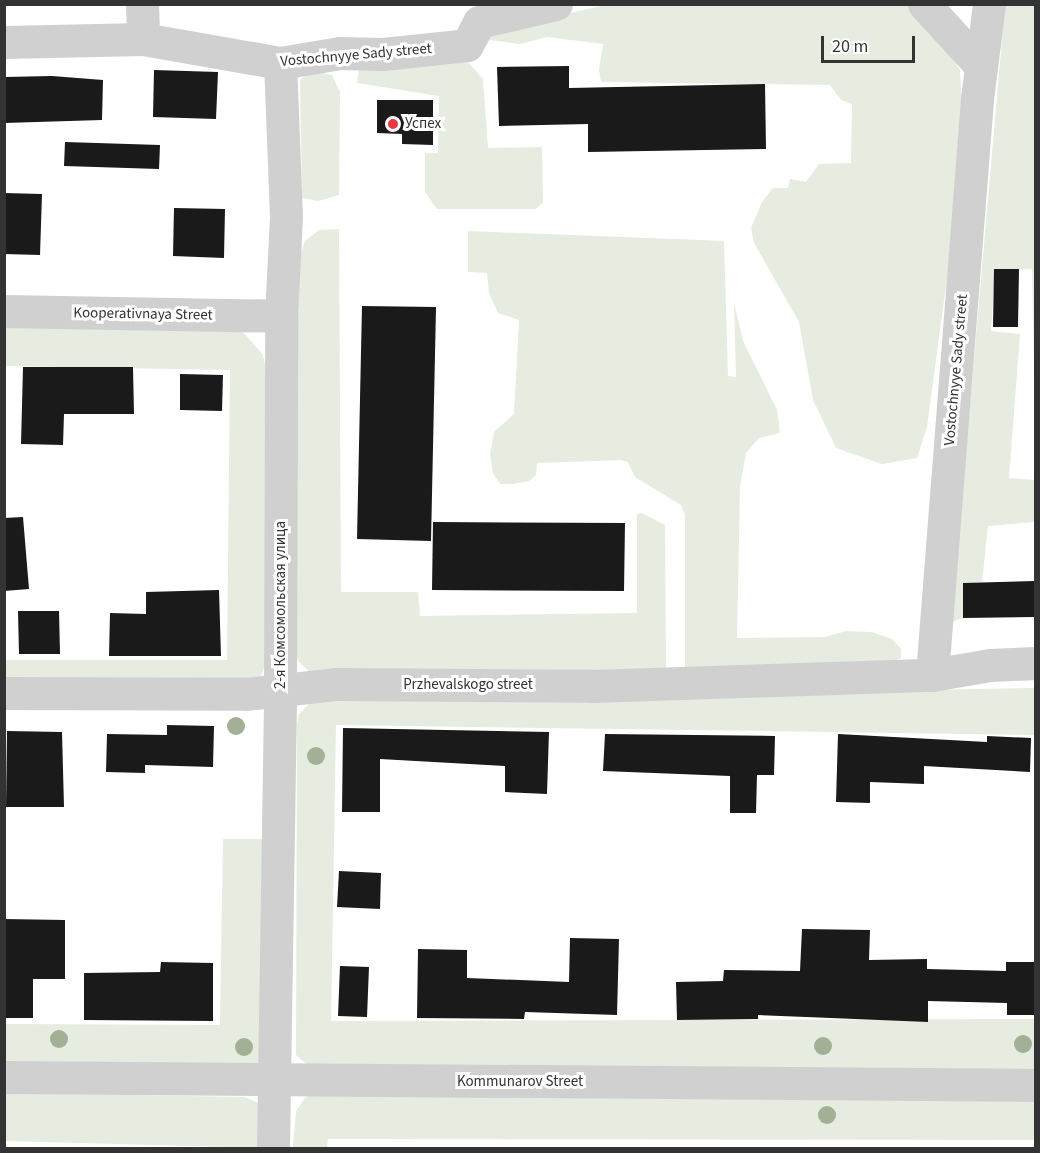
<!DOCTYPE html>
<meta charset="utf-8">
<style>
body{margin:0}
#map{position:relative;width:1040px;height:1153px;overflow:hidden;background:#fff;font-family:"Source Sans 3",sans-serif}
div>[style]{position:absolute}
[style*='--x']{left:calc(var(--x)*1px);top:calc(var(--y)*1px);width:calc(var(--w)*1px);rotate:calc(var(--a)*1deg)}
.green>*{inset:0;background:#e6ecdf}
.building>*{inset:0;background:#1a1a1a}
.minor>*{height:33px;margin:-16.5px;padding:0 16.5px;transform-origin:16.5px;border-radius:16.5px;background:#d0d0d0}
.trees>*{width:18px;height:18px;margin:-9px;border-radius:50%;background:#a2b095}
.dots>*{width:16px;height:16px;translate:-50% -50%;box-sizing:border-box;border:3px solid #fff;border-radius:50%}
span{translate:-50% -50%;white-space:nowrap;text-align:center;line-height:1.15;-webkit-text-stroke:6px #fff;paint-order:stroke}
.street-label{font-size:15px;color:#333}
.poi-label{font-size:15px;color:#333}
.left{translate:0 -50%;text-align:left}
.frame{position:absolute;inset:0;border:6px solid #333;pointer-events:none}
.scale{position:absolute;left:821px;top:36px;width:94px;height:27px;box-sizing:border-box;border:3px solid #333;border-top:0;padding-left:8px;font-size:18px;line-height:21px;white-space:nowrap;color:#333;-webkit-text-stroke:4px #fff;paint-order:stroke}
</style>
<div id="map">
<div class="green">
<div style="clip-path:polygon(605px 5px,911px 5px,933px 29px,960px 70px,962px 114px,950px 256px,927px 427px,917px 458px,882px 464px,836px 448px,813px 400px,799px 322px,754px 243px,751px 228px,762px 202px,773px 188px,788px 188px,790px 179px,806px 182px,819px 164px,851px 163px,852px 104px,841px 100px,830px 85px,601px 82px,599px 70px,603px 44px,547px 37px,520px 44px,490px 40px,484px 33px)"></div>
<div style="clip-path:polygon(1005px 5px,1035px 5px,1035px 426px,1032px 269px,995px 270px,991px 331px,1020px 334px,1009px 478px,1035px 480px,1035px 522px,988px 526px,982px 582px,963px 583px,963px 618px,951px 622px)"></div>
<div style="clip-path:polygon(467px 61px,483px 79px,488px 148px,542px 147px,543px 203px,535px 209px,437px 209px,425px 192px,425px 153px,438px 153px,439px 96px,357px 83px,359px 68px)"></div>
<div style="clip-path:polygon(311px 71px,332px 75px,340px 92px,339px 195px,318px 201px,302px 198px,300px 80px)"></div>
<div style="clip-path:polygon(339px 229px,341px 592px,418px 592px,420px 616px,637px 613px,637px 514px,642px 513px,665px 525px,666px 671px,310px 672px,299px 662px,293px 645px,292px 311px,298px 261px,305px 241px,319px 230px)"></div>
<div style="clip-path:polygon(468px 231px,724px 241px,728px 376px,736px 377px,734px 303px,743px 341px,777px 410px,780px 433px,759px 438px,746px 453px,740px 486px,737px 638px,825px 637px,846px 631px,872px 632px,892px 639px,901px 649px,901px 658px,870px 670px,685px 671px,685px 515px,681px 505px,635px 477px,628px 462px,621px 460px,537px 463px,536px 475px,529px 481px,513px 484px,500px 484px,493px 473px,490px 454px,494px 432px,514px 414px,519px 320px,498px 313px,489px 293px,487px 273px,468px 272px)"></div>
<div style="clip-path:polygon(5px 323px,230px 327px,244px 333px,263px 355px,267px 374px,267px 661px,259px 680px,5px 683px,5px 660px,227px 660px,230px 370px,5px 366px)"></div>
<div style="clip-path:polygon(1035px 688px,1035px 735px,336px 725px,331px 1021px,1035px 1019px,1035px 1072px,309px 1066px,296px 1055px,297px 724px,299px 714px,312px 701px)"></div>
<div style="clip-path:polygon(223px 839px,267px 839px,260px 1065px,5px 1068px,5px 1024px,220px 1025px)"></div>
<div style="clip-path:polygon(5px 1093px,245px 1097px,265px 1106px,266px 1148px,5px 1141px)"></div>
<div style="clip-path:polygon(313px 1094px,1036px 1099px,1035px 1140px,328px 1139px,327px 1148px,293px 1148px,296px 1111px,305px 1098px)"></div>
</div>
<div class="building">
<div style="clip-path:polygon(569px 66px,569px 88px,765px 84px,766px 149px,588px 152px,588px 124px,499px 126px,497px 67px)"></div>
<div style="clip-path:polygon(154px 70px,218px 72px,216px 119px,153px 117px)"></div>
<div style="clip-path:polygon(52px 76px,103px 80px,102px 120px,4px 123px,4px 77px)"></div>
<div style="clip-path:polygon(377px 100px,433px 100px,433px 145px,402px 144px,402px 134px,377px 133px)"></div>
<div style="clip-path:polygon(65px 142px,160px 145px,159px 169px,64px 166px)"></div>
<div style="clip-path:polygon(4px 193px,42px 194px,40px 255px,4px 254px)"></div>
<div style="clip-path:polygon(174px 208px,225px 209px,224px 258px,173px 256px)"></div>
<div style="clip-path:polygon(994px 269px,1019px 269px,1018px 327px,993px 327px)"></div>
<div style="clip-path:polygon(362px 306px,436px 307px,431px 541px,357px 539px)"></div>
<div style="clip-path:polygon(23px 367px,133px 367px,134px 414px,64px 414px,63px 445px,21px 444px)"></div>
<div style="clip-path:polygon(180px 374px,223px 375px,222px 411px,180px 410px)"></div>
<div style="clip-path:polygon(23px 517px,29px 589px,4px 591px,4px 518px)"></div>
<div style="clip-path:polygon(433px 522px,625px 523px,624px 591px,432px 590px)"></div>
<div style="clip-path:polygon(1035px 581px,1035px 617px,963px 618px,963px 583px)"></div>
<div style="clip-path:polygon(219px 590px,221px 656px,109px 656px,110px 613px,146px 614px,146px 592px)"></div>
<div style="clip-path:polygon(18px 611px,59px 611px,60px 654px,19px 654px)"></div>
<div style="clip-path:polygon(167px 725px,214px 726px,213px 767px,145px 765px,145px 773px,106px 772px,107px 734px,167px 735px)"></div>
<div style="clip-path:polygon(343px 728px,549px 732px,547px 794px,505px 792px,505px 766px,380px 759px,380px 812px,342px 812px)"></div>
<div style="clip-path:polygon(7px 731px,62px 732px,64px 807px,6px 807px)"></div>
<div style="clip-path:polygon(605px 734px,775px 736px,774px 775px,757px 775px,756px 813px,730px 813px,730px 776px,603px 771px)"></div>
<div style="clip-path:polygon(838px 734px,987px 742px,987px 736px,1031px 738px,1030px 772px,924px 766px,924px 784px,870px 782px,870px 803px,836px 802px)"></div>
<div style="clip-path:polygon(339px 871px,381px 873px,380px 909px,337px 907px)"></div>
<div style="clip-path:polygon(4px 919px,65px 920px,65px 979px,33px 979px,33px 1018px,4px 1018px)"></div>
<div style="clip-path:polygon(802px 929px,870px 930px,869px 960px,927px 959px,927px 969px,1006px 971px,1006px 962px,1035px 962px,1035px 1015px,1007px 1015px,1007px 1003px,928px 1001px,928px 1022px,758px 1015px,758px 1019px,677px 1020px,676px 982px,723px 981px,724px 970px,800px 971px)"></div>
<div style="clip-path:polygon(570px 938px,619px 939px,617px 1015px,525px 1012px,524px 1019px,417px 1018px,418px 949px,467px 950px,467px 978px,569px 982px)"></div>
<div style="clip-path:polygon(161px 962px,213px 963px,213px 1021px,84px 1020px,84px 973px,160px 972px)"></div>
<div style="clip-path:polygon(340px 966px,369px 967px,367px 1017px,338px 1016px)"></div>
</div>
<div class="minor">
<div style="--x:142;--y:4;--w:35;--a:88"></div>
<div style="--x:924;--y:4;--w:84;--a:47.4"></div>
<div style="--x:4;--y:42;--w:139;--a:-1.2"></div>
<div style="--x:143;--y:39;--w:139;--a:9.9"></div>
<div style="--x:280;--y:63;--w:61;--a:-9.5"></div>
<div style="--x:340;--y:53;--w:43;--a:1.3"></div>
<div style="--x:383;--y:54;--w:84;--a:-6.1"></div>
<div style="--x:467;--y:45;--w:26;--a:-62"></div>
<div style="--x:479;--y:22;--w:79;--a:-13.2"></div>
<div style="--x:4;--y:311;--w:277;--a:1"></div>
<div style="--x:932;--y:675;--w:578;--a:-85.53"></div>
<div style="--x:977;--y:99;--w:96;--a:-82.8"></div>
<div style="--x:4;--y:693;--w:241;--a:0.2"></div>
<div style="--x:245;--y:694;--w:93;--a:-6.2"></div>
<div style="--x:337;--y:684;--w:255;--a:0.4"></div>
<div style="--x:592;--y:686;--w:340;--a:-1.9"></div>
<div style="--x:932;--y:675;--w:59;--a:-9.8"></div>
<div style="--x:990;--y:665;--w:46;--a:-2.5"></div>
<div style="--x:4;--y:1077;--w:1032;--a:0.44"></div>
<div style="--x:273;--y:1148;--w:460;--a:-89.1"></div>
<div style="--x:280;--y:688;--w:372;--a:-89.8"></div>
<div style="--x:281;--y:316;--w:99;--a:-87.1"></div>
<div style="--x:286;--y:217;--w:154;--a:-92.2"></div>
</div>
<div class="trees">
<div style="left:236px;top:726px"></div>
<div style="left:316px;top:756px"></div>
<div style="left:59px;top:1039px"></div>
<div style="left:1023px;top:1044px"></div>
<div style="left:823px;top:1046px"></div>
<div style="left:244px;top:1047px"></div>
<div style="left:827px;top:1115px"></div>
</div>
<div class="dots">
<div style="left:393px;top:124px;background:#e63946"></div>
</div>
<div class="street-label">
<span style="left:356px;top:55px;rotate:-5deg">Vostochnyye Sady street</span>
<span style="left:143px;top:314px;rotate:1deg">Kooperativnaya Street</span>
<span style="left:956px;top:370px;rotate:-85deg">Vostochnyye Sady street</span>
<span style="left:281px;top:605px;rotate:-90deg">2-я Комсомольская улица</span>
<span style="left:468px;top:685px">Przhevalskogo street</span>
<span style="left:520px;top:1082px">Kommunarov Street</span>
</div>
<div class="poi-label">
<span class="left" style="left:405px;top:124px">Успех</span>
</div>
<div class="frame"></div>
<div class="scale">20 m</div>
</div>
